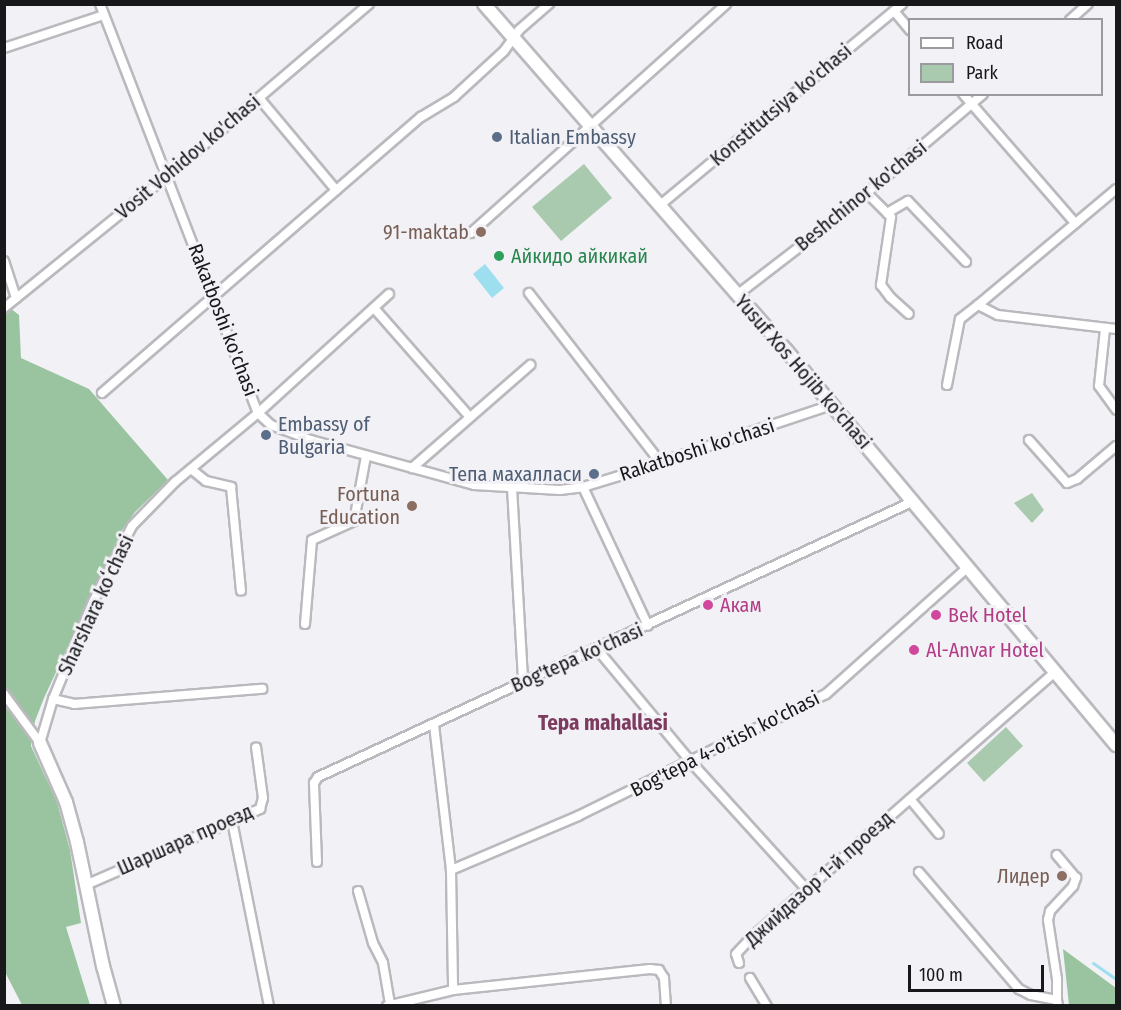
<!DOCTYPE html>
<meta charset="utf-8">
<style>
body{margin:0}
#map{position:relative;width:1121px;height:1010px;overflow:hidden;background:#f2f1f6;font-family:"Fira Sans Condensed",sans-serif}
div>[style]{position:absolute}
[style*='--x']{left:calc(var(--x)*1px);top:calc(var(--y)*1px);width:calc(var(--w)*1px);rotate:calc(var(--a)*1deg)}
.green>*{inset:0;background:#a9caae}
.forest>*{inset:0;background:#99c49f}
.water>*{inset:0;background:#9edfef}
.stream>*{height:3px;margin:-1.5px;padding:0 1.5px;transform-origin:1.5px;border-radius:1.5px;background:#9edfef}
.roads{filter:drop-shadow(2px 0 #bab9be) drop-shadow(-2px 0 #bab9be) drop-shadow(0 2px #bab9be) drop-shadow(0 -2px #bab9be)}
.street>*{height:8px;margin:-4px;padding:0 4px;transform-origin:4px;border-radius:4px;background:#fff}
.secondary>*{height:12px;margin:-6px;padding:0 6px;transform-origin:6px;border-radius:6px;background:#fff}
.dots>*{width:16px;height:16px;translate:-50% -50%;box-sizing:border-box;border:3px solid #f2f1f6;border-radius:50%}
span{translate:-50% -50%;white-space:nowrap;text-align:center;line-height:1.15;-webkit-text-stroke:6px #f2f1f6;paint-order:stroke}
.street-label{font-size:20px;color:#181719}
.service-label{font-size:20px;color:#4e5e75}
.left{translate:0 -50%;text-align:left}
.right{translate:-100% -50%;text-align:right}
.education-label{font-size:20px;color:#785e54}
.leisure-label{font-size:20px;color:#27864d}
.hotel-label{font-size:20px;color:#b23c85}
.neighbourhood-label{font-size:21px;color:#7c3b5f;font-weight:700}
.frame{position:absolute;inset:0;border:6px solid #181719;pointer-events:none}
.legend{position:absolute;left:908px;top:18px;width:195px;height:78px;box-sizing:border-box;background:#f2f1f6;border:2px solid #9b9a9e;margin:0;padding:8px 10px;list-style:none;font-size:18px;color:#181719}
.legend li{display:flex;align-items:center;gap:12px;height:30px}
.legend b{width:30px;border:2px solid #9b9a9e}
.scale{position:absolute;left:908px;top:965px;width:136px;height:27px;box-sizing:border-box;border:3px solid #181719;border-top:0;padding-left:8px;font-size:18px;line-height:21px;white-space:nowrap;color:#181719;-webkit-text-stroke:4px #f2f1f6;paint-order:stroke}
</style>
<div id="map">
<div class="green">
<div style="clip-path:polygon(584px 164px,612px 198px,561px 241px,532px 207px)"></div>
<div style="clip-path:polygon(1032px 493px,1044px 510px,1032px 523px,1014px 503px)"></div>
<div style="clip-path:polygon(1006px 727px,1023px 746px,984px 782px,967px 763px)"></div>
</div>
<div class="forest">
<div style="clip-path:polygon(10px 308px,19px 315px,21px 358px,89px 389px,168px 480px,135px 512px,122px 530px,44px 698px,35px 721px,31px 746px,57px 802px,70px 850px,81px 923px,66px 927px,90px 1005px,22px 1005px,5px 972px,4px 313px)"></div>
<div style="clip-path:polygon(1063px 949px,1116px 988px,1116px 1005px,1069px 1005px)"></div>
</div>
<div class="water">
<div style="clip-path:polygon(485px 264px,504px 288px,492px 298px,473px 274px)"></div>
</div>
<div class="stream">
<div style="--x:1093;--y:963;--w:28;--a:35"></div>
</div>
<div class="roads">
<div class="street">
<div style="--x:100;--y:4;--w:438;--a:68.9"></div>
<div style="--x:258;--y:413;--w:18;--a:43"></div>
<div style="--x:271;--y:425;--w:43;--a:20.6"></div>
<div style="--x:311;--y:440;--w:169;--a:15.4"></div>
<div style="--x:474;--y:485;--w:86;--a:3.3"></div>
<div style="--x:560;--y:490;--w:23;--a:-7"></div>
<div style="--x:583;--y:487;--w:38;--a:-17"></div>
<div style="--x:619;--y:476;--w:224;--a:-18.5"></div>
<div style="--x:894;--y:11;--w:25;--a:50"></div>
<div style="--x:1070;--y:20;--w:24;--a:-42"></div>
<div style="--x:4;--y:48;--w:105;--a:-18.3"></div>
<div style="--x:963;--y:94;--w:171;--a:49"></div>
<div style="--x:259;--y:98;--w:120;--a:50.1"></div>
<div style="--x:867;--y:193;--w:34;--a:45"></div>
<div style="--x:891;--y:217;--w:69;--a:98.4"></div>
<div style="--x:881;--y:285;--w:15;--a:53"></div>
<div style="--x:890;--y:297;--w:25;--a:42"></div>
<div style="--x:659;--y:206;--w:316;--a:-39.7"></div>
<div style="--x:887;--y:213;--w:24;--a:-30"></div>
<div style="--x:908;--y:201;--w:84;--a:46.4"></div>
<div style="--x:471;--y:233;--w:343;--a:-41.9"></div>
<div style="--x:4;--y:261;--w:39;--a:72"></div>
<div style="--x:529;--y:293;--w:214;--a:52.2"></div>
<div style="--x:737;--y:295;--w:133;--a:-37.6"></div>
<div style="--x:842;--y:214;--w:185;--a:-40.4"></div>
<div style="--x:978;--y:305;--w:180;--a:-40"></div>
<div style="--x:4;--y:308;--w:210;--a:-39"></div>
<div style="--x:167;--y:176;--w:265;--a:-40.4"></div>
<div style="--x:374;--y:308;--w:144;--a:48.7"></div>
<div style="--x:1105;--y:329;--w:57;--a:96"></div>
<div style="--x:1099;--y:386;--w:29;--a:54"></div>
<div style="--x:947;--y:385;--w:67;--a:-78.9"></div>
<div style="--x:960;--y:319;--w:23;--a:-38"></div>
<div style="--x:978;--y:305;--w:22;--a:27"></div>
<div style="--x:998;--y:315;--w:119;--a:6.8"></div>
<div style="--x:102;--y:393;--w:422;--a:-40.9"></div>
<div style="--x:421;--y:117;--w:39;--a:-31"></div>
<div style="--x:454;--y:97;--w:68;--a:-42.6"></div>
<div style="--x:504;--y:51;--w:26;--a:-54"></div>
<div style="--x:519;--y:30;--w:40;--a:-41"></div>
<div style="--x:1029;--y:440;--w:57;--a:48.5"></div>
<div style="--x:1067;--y:483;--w:11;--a:-22"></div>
<div style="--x:1077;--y:479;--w:51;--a:-40.2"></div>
<div style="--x:412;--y:468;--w:157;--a:-41.1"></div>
<div style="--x:191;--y:469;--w:19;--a:39"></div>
<div style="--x:206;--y:481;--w:26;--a:13"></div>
<div style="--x:231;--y:487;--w:104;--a:84.5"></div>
<div style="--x:583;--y:487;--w:153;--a:64.9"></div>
<div style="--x:512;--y:488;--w:193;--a:86.7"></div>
<div style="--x:305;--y:624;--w:84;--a:-85.2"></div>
<div style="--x:312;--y:540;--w:46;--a:-24.3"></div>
<div style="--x:354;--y:521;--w:66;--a:-79.5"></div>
<div style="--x:597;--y:649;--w:147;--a:50.2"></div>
<div style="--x:691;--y:762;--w:171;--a:47.8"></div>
<div style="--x:4;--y:694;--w:61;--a:53.7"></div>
<div style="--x:53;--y:699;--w:22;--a:13"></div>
<div style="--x:74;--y:704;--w:189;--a:-4.6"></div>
<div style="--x:434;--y:725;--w:146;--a:83.3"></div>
<div style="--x:451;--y:870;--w:120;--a:89"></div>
<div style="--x:40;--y:743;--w:46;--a:-73.5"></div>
<div style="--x:53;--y:699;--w:105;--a:-67.6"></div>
<div style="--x:93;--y:602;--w:85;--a:-62.8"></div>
<div style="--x:132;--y:526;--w:62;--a:-45.7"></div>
<div style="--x:175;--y:482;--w:108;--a:-39.7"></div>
<div style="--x:258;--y:413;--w:177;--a:-42.3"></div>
<div style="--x:910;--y:799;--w:45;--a:50.4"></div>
<div style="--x:232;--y:821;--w:189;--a:78.7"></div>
<div style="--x:317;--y:862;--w:79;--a:-92.2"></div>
<div style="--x:314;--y:783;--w:7;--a:-56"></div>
<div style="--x:318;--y:777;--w:657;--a:-24.85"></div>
<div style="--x:451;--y:870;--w:138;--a:-23"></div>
<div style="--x:578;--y:816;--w:276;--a:-26.2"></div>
<div style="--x:826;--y:694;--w:191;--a:-41.8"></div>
<div style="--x:919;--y:872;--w:154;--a:49.5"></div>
<div style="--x:1019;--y:989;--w:13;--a:27"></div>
<div style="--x:1031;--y:995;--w:26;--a:11"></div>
<div style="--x:1057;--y:1000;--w:6;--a:81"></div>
<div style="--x:88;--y:884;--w:188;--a:-23.6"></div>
<div style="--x:260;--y:809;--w:11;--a:-75"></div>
<div style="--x:263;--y:798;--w:51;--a:-97.8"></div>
<div style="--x:358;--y:891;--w:54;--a:73.9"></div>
<div style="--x:373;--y:943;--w:22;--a:63"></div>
<div style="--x:383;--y:963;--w:42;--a:80.3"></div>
<div style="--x:739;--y:963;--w:9;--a:-108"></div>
<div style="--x:736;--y:954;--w:21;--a:-47"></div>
<div style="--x:750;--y:939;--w:405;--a:-41.2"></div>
<div style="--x:750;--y:978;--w:33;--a:59"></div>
<div style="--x:1057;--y:1000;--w:21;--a:-90"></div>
<div style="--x:1057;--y:979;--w:60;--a:-98.7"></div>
<div style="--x:1048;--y:920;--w:9;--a:-77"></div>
<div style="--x:1050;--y:911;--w:34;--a:-47"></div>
<div style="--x:1073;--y:886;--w:9;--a:-69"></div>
<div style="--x:1076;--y:878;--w:30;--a:-130"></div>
<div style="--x:387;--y:1006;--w:68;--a:-13.6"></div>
<div style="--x:453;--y:990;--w:198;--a:-6.1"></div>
<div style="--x:650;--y:969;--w:9;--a:6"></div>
<div style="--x:659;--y:970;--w:9;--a:58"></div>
<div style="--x:664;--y:978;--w:28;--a:86"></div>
</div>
<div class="secondary">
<div style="--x:484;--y:4;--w:459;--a:48.9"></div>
<div style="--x:786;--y:350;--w:515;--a:50.12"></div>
<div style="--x:40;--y:743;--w:64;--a:66.2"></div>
<div style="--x:66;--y:802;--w:41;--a:74.6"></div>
<div style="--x:77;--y:842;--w:127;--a:78.2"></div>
<div style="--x:103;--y:966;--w:41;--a:74.6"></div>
</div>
</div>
<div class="dots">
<div style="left:497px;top:137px;background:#5c6f8a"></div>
<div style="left:481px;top:232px;background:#8d6e63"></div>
<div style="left:499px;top:256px;background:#2e9e5b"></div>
<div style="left:266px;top:435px;background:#5c6f8a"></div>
<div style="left:594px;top:474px;background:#5c6f8a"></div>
<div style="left:412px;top:506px;background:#8d6e63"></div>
<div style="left:708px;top:605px;background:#d1479c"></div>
<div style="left:936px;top:615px;background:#d1479c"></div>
<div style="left:914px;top:650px;background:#d1479c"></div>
<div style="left:1062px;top:876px;background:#8d6e63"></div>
</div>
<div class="street-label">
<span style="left:781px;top:105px;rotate:-40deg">Konstitutsiya ko'chasi</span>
<span style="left:188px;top:157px;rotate:-40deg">Vosit Vohidov ko'chasi</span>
<span style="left:861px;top:196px;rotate:-39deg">Beshchinor ko'chasi</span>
<span style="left:223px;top:320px;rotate:69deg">Rakatboshi ko'chasi</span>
<span style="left:803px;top:372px;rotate:49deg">Yusuf Xos Hojib ko'chasi</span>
<span style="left:697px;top:450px;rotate:-18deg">Rakatboshi ko'chasi</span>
<span style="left:96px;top:605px;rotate:-65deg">Sharshara koʻchasi</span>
<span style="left:577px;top:658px;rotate:-24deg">Bog'tepa ko'chasi</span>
<span style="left:725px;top:744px;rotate:-27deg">Bog'tepa 4-o'tish ko'chasi</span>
<span style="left:185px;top:840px;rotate:-24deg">Шаршара проезд</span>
<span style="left:819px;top:879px;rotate:-42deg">Джийдазор 1-й проезд</span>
</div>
<div class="service-label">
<span class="left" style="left:509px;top:137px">Italian Embassy</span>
<span class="left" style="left:278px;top:436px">Embassy of<br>Bulgaria</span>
<span class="right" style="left:582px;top:474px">Тепа махалласи</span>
</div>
<div class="education-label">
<span class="right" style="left:469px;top:232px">91-maktab</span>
<span class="right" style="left:400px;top:506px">Fortuna<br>Education</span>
<span class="right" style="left:1050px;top:876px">Лидер</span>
</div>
<div class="leisure-label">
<span class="left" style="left:511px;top:256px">Айкидо айкикай</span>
</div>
<div class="hotel-label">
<span class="left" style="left:720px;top:605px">Акам</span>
<span class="left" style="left:948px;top:615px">Bek Hotel</span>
<span class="left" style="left:926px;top:650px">Al-Anvar Hotel</span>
</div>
<div class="neighbourhood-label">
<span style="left:603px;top:723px">Tepa mahallasi</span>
</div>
<div class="frame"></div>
<ul class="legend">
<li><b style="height:8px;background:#fff"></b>Road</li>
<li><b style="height:16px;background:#a9caae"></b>Park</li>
</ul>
<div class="scale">100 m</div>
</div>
